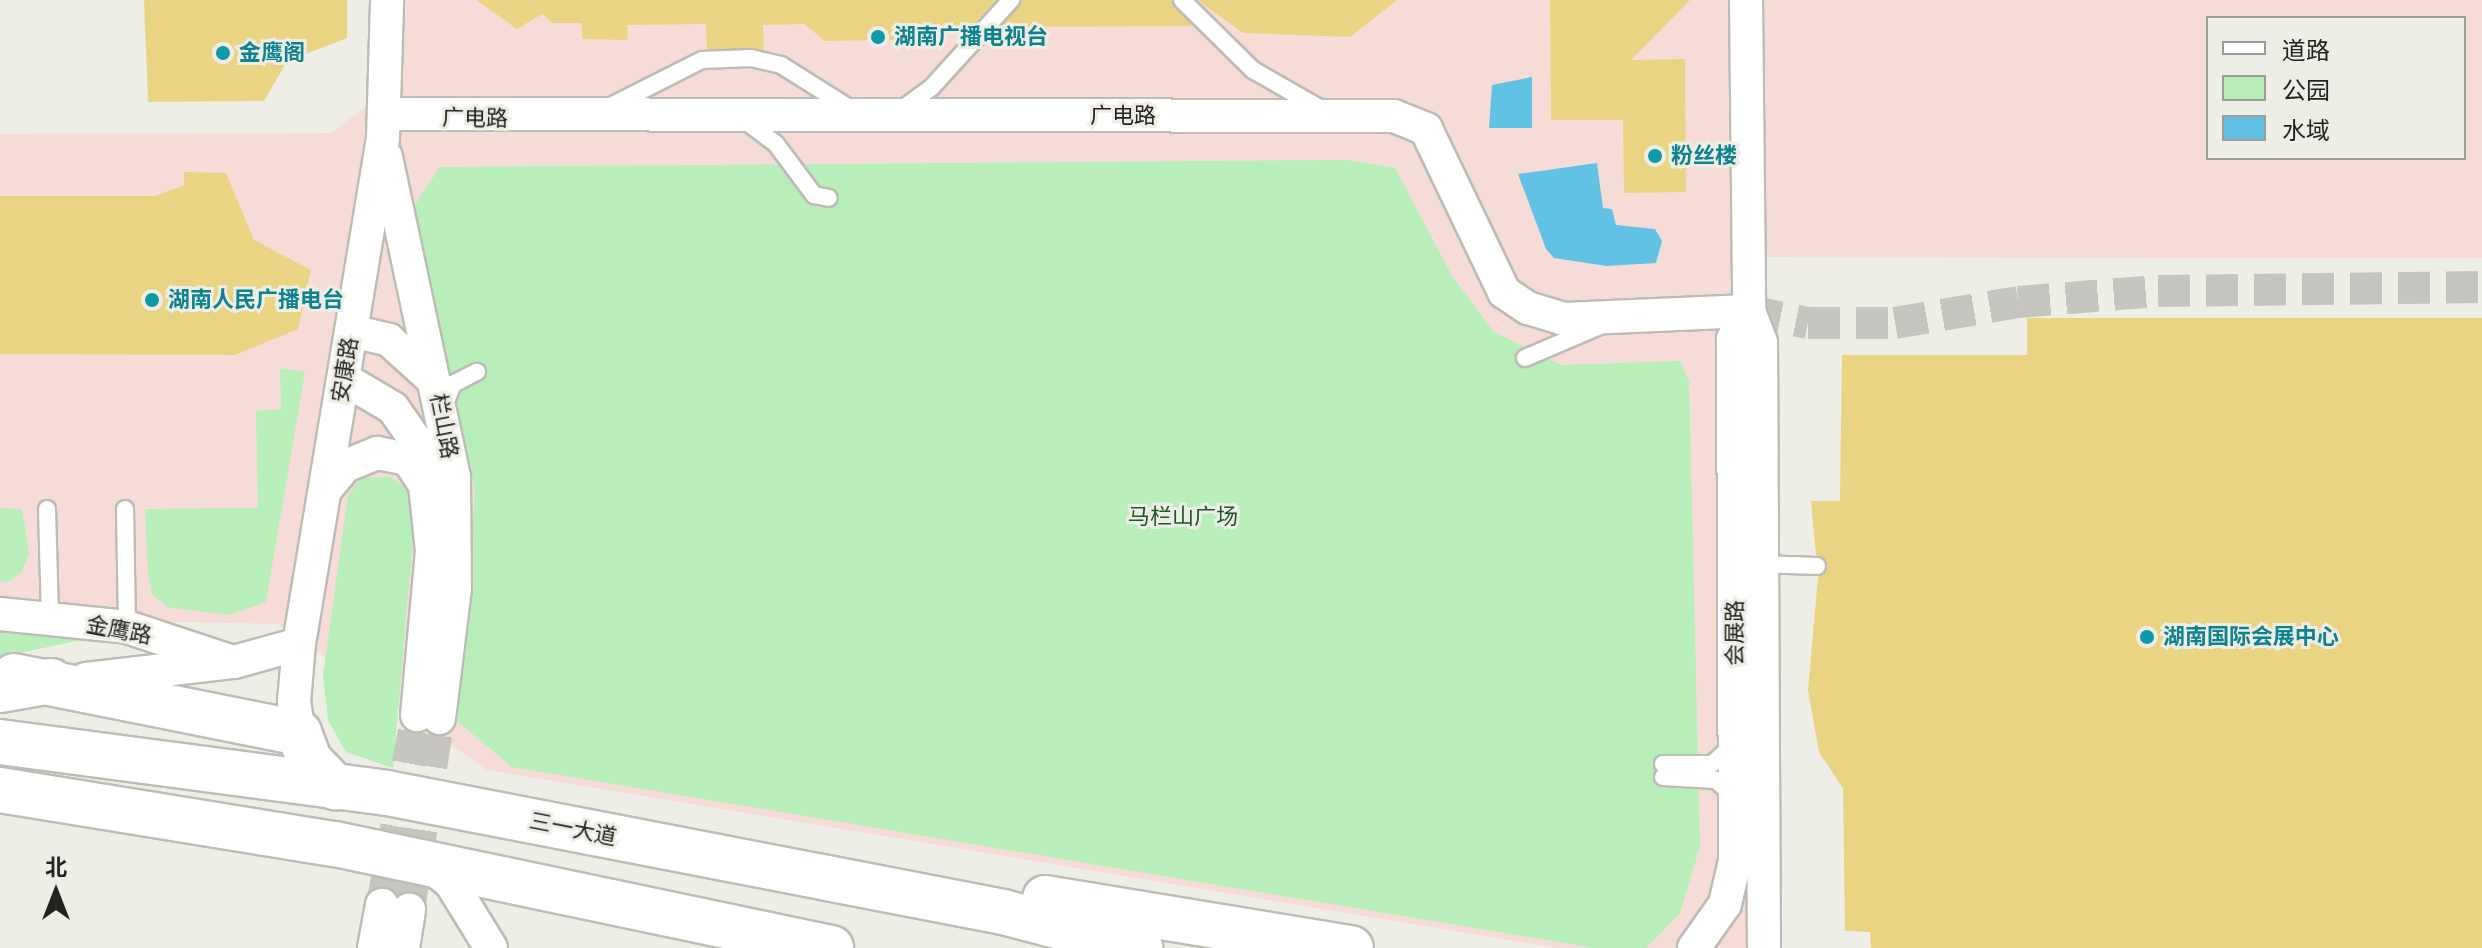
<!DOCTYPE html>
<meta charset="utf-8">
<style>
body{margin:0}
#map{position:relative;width:2482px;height:948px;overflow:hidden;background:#eeede6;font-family:"Roboto Condensed","Noto Sans SC",sans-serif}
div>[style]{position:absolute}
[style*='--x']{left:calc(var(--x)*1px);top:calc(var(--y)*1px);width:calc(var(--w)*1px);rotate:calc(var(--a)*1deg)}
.commercial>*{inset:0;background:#f6dcd7}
.green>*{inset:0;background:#b7eeba}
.water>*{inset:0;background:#61c2e4}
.building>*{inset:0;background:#e9d484}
.minor-tunnel>*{height:32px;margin-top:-16px;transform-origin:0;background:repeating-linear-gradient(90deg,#c6c5bf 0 32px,transparent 0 48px)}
.roads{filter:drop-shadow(2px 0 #bdbcb5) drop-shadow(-2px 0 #bdbcb5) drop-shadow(0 2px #bdbcb5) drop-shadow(0 -2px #bdbcb5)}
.service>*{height:16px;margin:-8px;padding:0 8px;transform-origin:8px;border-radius:8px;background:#fff}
.minor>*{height:32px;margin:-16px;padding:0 16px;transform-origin:16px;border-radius:16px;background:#fff}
.secondary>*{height:44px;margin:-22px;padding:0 22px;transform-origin:22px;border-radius:22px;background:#fff}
.trunk>*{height:44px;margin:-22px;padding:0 22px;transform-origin:22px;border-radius:22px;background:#fff}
.dots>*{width:22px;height:22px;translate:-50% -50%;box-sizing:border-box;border:4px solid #eeede6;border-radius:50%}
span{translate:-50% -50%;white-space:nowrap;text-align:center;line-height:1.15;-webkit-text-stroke:6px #eeede6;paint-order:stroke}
.culture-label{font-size:22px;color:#0d838f;font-weight:700}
.left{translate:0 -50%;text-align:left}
.street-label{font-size:22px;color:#242321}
.park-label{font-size:22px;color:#195a25}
.legend{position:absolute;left:2206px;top:16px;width:260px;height:144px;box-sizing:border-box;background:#eeede6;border:2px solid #9d9c97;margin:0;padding:10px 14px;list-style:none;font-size:24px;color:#242321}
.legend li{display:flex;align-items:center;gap:16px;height:40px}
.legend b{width:40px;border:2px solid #9d9c97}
.north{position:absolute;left:16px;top:852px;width:80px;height:80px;-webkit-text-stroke:6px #eeede6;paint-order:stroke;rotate:0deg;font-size:22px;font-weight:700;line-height:32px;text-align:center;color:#242321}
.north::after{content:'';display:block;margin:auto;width:28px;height:36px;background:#242321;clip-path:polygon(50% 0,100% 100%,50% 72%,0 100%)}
</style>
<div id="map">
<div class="commercial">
<div style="clip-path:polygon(372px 0,1749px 0,1746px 948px,1557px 948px,487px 770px,278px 624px,173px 622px,0 602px,0 134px,332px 133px,373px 101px)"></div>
<div style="clip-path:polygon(evenodd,1763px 0,2482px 0,2482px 258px,1761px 257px,1763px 0,2208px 18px,2464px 18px,2464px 158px,2208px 158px,2208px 18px)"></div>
</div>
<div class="green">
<div style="clip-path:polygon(1348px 160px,1395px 168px,1451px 274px,1494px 332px,1561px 365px,1680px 361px,1689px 381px,1700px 846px,1680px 913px,1646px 948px,1594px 948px,512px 767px,457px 721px,475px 491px,412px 209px,440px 167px)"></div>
<div style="clip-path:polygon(280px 368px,305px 372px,266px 602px,229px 615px,167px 607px,152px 594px,148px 574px,145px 509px,258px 508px,256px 411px,281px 409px)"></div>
<div style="clip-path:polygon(391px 477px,410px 491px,415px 516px,393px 768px,346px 752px,328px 720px,323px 676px,348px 495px,361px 478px)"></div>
<div style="clip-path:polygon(0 508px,22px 509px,29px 553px,22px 572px,8px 582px,0 581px)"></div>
<div style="clip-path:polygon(0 631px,92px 638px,0 657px)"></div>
</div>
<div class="water">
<div style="clip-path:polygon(1532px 77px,1532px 128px,1489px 128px,1492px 85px)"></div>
<div style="clip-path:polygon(1597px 163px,1603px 208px,1612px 209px,1616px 225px,1655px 229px,1662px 241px,1656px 263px,1607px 266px,1554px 258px,1546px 249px,1518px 174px)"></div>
</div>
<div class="building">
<div style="clip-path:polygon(144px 0,347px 0,347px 38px,287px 61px,264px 101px,148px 102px)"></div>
<div style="clip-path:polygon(476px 0,996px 0,971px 27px,946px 28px,933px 39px,825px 41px,804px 24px,763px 25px,764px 50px,707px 49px,706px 24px,627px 25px,628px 40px,582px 39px,582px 23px,552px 23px,542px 14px,517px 29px)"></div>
<div style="clip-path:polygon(1022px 0,1171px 0,1193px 26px,1001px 27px)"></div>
<div style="clip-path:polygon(1198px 0,1397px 0,1350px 37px,1243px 33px)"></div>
<div style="clip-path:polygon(1550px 0,1690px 0,1631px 60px,1685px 59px,1686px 192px,1624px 193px,1623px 120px,1551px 120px)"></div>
<div style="clip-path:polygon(184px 172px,226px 173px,254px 240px,311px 270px,298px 329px,235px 355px,0 354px,0 196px,155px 196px,184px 185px)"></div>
<div style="clip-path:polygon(2027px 318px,2482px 318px,2482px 948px,1871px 948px,1870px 932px,1845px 931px,1843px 788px,1819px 752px,1808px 690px,1818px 577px,1828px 566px,1816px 555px,1811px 501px,1840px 501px,1842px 355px,2027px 355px)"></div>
</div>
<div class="minor-tunnel">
<div style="--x:1749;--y:311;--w:60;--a:11.5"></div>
<div style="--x:1808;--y:323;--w:87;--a:0"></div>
<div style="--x:1895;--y:323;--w:125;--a:-9.7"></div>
<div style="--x:2018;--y:302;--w:140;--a:-4.5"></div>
<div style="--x:2158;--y:291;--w:324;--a:-0.7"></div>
<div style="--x:382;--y:905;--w:193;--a:-79.6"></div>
<div style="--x:409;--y:909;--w:193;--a:-81.1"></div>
</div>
<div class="roads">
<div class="service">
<div style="--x:1182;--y:0;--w:100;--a:44.6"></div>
<div style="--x:1253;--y:70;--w:78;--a:29.8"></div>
<div style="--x:607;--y:108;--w:106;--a:-26.8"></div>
<div style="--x:702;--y:60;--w:49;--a:-2.3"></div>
<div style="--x:751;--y:58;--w:31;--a:13"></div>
<div style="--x:781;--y:65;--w:86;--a:32.2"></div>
<div style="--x:898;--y:112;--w:42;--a:-36.3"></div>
<div style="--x:932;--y:87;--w:118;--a:-47.8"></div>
<div style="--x:743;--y:119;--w:41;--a:37.1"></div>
<div style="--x:776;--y:144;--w:64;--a:53.3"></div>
<div style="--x:814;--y:195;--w:15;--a:11"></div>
<div style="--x:1525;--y:358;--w:82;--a:-23.1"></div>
<div style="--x:444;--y:407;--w:25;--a:-69"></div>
<div style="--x:453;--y:384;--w:27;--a:-27"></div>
<div style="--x:47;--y:509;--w:109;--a:88.4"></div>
<div style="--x:125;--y:509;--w:118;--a:89"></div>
<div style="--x:1759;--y:564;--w:58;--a:2"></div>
<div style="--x:1663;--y:764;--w:49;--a:0"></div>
<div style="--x:1712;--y:764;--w:27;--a:-42"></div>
<div style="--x:1663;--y:777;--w:53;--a:3.2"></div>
<div style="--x:1716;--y:780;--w:25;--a:43"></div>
</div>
<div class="minor">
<div style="--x:1746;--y:0;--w:311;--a:89.4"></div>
<div style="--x:1749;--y:311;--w:33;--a:69"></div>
<div style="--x:1761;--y:342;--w:606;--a:89.72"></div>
<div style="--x:385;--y:114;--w:1009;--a:0.11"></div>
<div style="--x:1394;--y:116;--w:35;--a:22"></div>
<div style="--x:1426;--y:129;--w:181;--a:64.4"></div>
<div style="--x:1504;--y:292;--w:29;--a:34"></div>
<div style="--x:1528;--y:308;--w:37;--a:17"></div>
<div style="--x:1563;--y:319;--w:186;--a:-2.5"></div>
<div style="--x:386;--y:157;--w:328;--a:78"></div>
<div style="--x:454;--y:478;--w:110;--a:89.5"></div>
<div style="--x:455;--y:588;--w:131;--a:97"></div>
<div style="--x:351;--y:331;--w:39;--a:13"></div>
<div style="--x:389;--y:340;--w:58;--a:42.2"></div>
<div style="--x:344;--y:379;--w:57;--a:30.6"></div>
<div style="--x:393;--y:408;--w:49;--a:55"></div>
<div style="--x:421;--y:448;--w:104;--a:83.9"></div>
<div style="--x:432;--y:551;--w:165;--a:95.2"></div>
<div style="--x:326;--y:489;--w:30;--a:-50"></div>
<div style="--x:345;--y:466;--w:35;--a:-22"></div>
<div style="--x:377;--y:453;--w:32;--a:11"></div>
<div style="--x:408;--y:459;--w:31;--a:57"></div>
<div style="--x:0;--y:614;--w:128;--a:5.8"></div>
<div style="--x:127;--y:627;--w:105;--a:18.3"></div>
<div style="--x:86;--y:679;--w:149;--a:-6.6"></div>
<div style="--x:234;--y:662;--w:67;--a:-15.5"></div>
<div style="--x:299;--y:733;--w:31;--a:-99"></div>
<div style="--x:294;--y:702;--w:58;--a:-85.1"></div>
<div style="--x:299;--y:644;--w:513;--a:-80.57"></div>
<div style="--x:383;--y:138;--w:138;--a:-88.3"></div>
<div style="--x:427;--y:864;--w:31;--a:38"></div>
<div style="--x:451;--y:883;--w:76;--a:58.4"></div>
<div style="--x:374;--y:948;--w:44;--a:-79.5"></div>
<div style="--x:403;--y:948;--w:39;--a:-81"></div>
<div style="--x:1694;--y:948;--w:54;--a:-54.8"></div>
<div style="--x:1725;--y:904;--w:44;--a:-76.9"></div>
<div style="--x:1735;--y:861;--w:522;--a:-90.22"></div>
<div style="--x:1733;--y:339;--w:32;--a:-60"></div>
</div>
<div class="secondary">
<div style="--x:14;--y:676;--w:291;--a:11.3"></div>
<div style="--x:299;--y:733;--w:30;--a:69"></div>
<div style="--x:310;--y:761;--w:37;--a:46"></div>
</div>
<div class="trunk">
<div style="--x:0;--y:690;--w:52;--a:-10"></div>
<div style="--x:0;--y:742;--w:390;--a:7.5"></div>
<div style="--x:387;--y:793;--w:627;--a:10.93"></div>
<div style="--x:1003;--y:912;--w:142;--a:14.7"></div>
<div style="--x:0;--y:790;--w:339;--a:9.2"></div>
<div style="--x:335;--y:844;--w:507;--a:11.84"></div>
<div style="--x:1045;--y:898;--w:310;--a:9.3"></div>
</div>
</div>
<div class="dots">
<div style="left:878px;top:37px;background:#0f9aa8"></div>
<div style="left:223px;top:53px;background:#0f9aa8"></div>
<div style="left:1655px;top:156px;background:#0f9aa8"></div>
<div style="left:152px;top:300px;background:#0f9aa8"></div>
<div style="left:2147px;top:637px;background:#0f9aa8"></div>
</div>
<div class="culture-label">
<span class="left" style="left:894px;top:37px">湖南广播电视台</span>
<span class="left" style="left:239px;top:53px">金鹰阁</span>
<span class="left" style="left:1671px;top:156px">粉丝楼</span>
<span class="left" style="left:168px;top:300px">湖南人民广播电台</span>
<span class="left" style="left:2163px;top:637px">湖南国际会展中心</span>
</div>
<div class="street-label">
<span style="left:1123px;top:116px">广电路</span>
<span style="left:475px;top:118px;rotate:1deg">广电路</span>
<span style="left:345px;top:370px;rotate:-81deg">安康路</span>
<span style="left:444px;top:426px;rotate:79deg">栏山路</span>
<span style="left:119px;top:630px;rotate:11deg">金鹰路</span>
<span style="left:1735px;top:633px;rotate:-90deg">会展路</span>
<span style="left:573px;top:829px;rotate:11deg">三一大道</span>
</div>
<div class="park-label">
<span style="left:1183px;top:517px">马栏山广场</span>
</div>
<ul class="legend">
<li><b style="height:10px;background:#fff"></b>道路</li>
<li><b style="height:22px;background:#b7eeba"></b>公园</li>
<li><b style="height:22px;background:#61c2e4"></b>水域</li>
</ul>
<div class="north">北</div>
</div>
